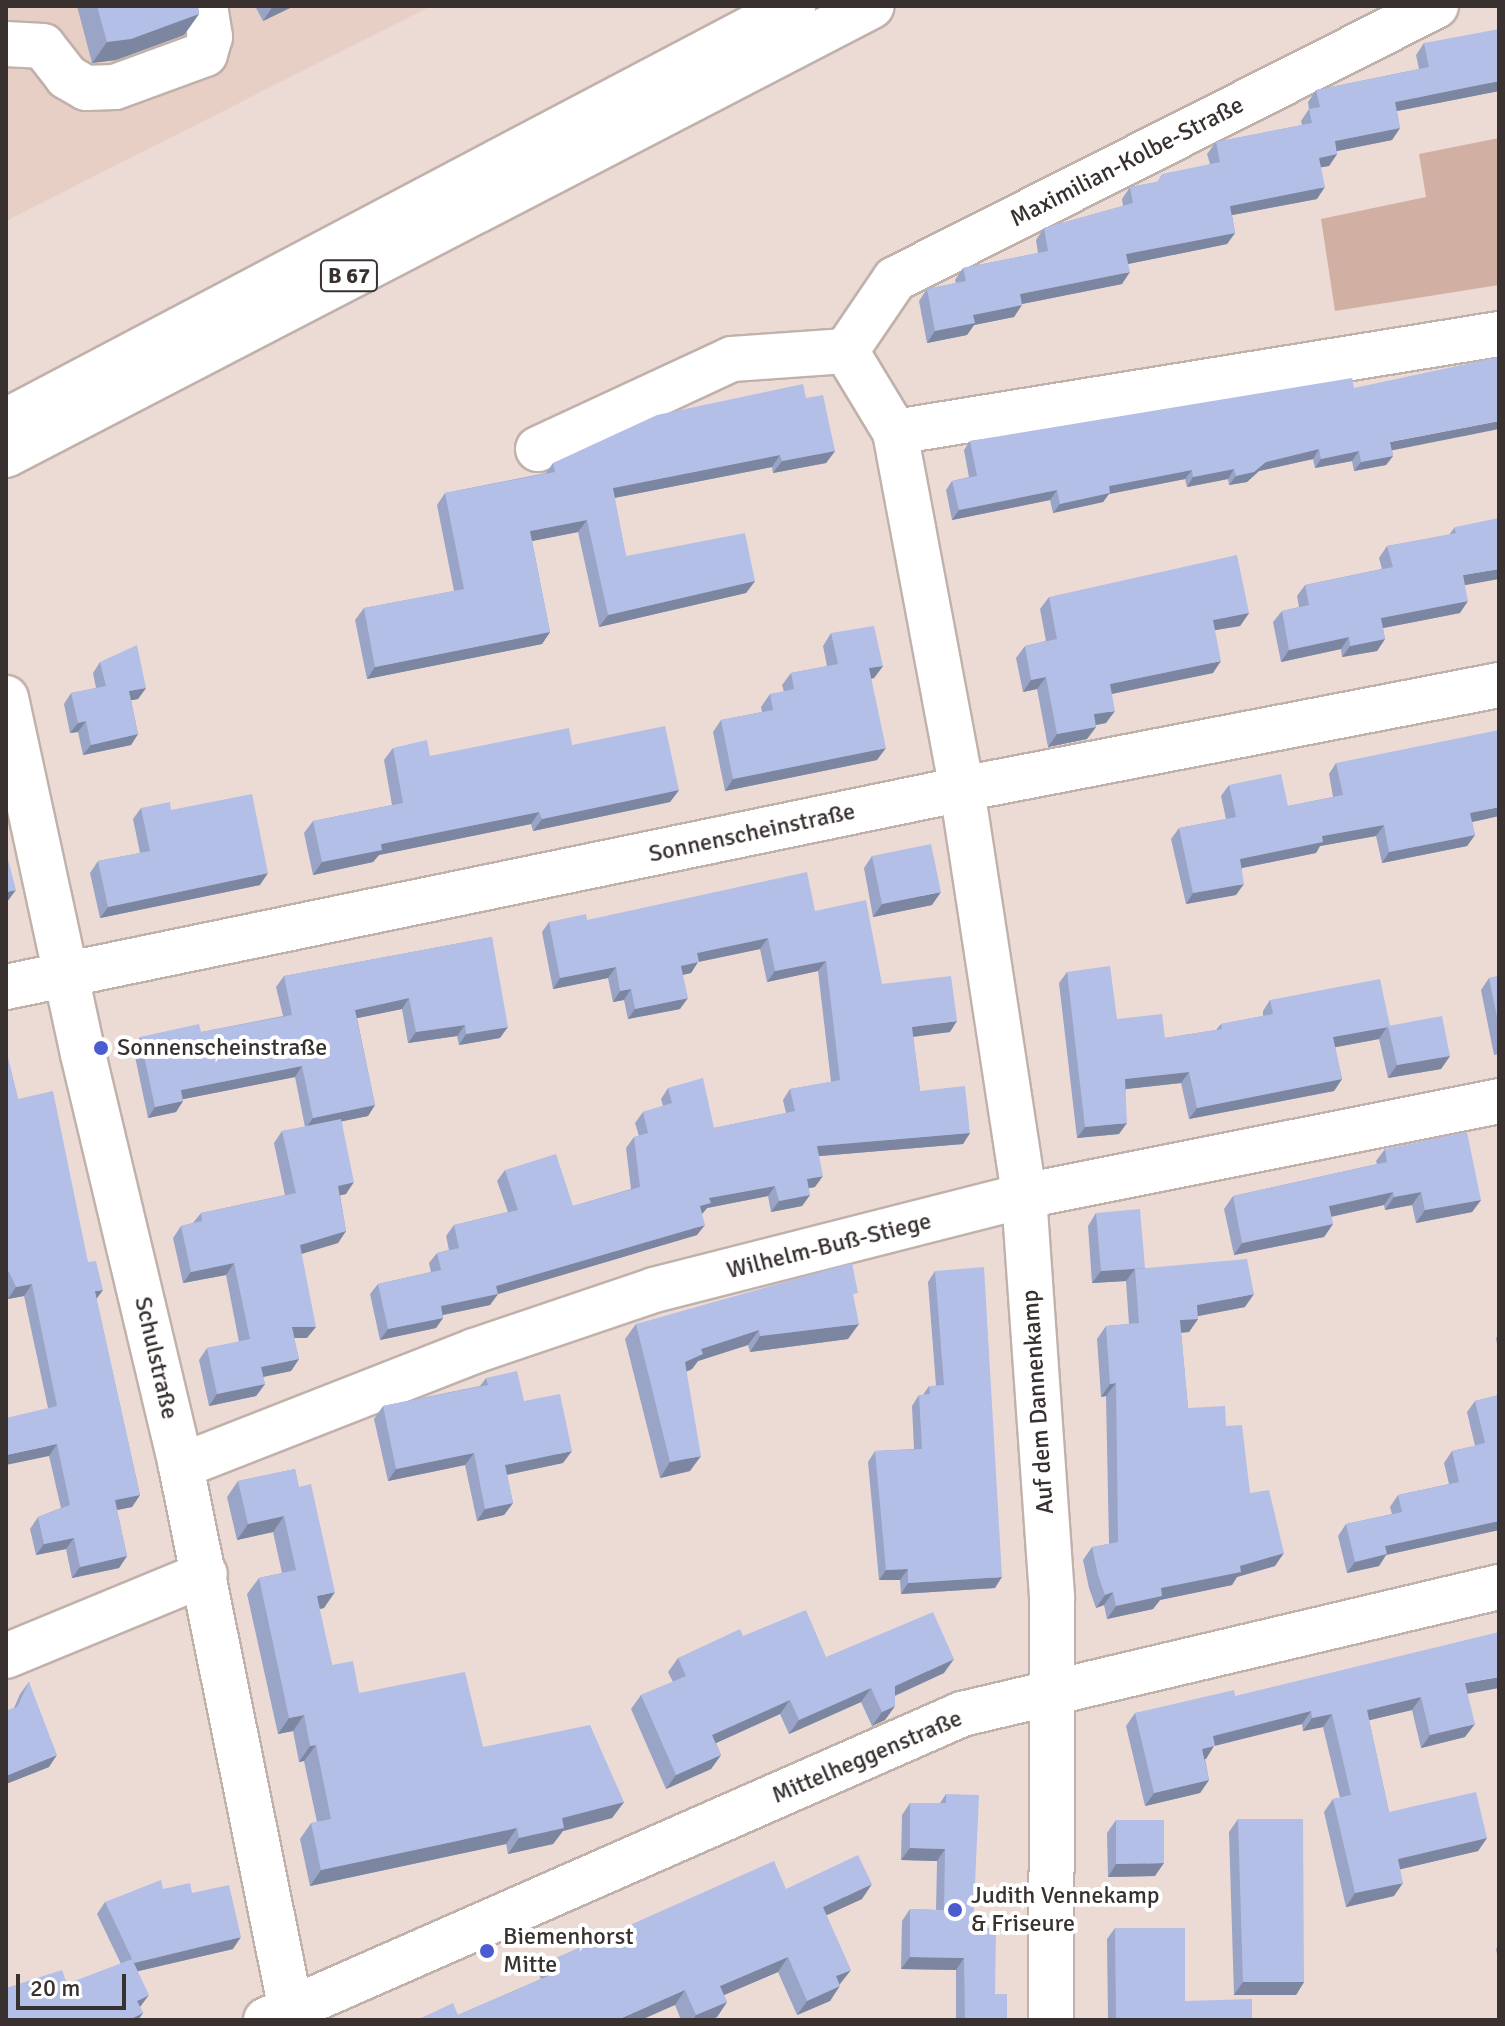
<!DOCTYPE html>
<meta charset="utf-8">
<style>
body{margin:0}
#map{position:relative;width:1505px;height:2026px;overflow:hidden;background:#ecdbd5;font-family:Signika,sans-serif}
div>[style]{position:absolute}
[style*='--x']{left:calc(var(--x)*1px);top:calc(var(--y)*1px);width:calc(var(--w)*1px);rotate:calc(var(--a)*1deg)}
.built>*{inset:0;background:#e8cfc6}
.green>*{inset:0;background:#d2afa3}
.roads{filter:drop-shadow(2px 0 #c1b1ab) drop-shadow(-2px 0 #c1b1ab) drop-shadow(0 2px #c1b1ab) drop-shadow(0 -2px #c1b1ab)}
.minor>*{height:44px;margin:-22px;padding:0 22px;transform-origin:22px;border-radius:22px;background:#fff}
.highway>*{height:44px;margin:-22px;padding:0 22px;transform-origin:22px;border-radius:22px;background:#fff}
.wall>*{inset:0;background:#9aa4c6}
.shaded-wall>*{inset:0;background:#7d86a1}
.building>*{inset:0;background:#b3bfe6}
.dots>*{width:22px;height:22px;translate:-50% -50%;box-sizing:border-box;border:4px solid #fff;border-radius:50%}
span{translate:-50% -50%;white-space:nowrap;text-align:center;line-height:1.15;-webkit-text-stroke:8px #fff;paint-order:stroke}
.shield-label span{padding:2px 6px;background:#fff;border:2px solid;border-radius:6px;-webkit-text-stroke-width:0}
.shield-label{font-size:22px;color:#38312f;font-weight:700}
.street-label{font-size:24px;color:#38312f}
.poi-label{font-size:24px;color:#38312f}
.left{translate:0 -50%;text-align:left}
.frame{position:absolute;inset:0;border:8px solid #38312f;pointer-events:none}
.scale{position:absolute;left:16px;top:1974px;width:110px;height:36px;box-sizing:border-box;border:4px solid #38312f;border-top:0;padding-left:10px;font-size:24px;line-height:28px;white-space:nowrap;color:#38312f;-webkit-text-stroke:6px #fff;paint-order:stroke}
</style>
<div id="map">
<div class="built">
<div style="clip-path:polygon(6px 6px,431px 6px,6px 221px)"></div>
</div>
<div class="green">
<div style="clip-path:polygon(1499px 138px,1499px 285px,1335px 311px,1321px 219px,1426px 197px,1419px 154px)"></div>
</div>
<div class="roads">
<div class="minor">
<div style="--x:6;--y:44;--w:37;--a:3"></div>
<div style="--x:43;--y:46;--w:39;--a:52"></div>
<div style="--x:67;--y:77;--w:22;--a:30"></div>
<div style="--x:86;--y:88;--w:29;--a:-2"></div>
<div style="--x:115;--y:87;--w:96;--a:-20.1"></div>
<div style="--x:205;--y:54;--w:18;--a:-74"></div>
<div style="--x:210;--y:37;--w:31;--a:-99"></div>
<div style="--x:846;--y:351;--w:95;--a:58.8"></div>
<div style="--x:895;--y:432;--w:363;--a:79.4"></div>
<div style="--x:962;--y:789;--w:412;--a:81.3"></div>
<div style="--x:1024;--y:1196;--w:402;--a:86"></div>
<div style="--x:1052;--y:1597;--w:423;--a:90.1"></div>
<div style="--x:895;--y:432;--w:612;--a:-9.22"></div>
<div style="--x:538;--y:449;--w:214;--a:-24.9"></div>
<div style="--x:732;--y:359;--w:114;--a:-4"></div>
<div style="--x:846;--y:351;--w:87;--a:-55.8"></div>
<div style="--x:895;--y:279;--w:606;--a:-26.78"></div>
<div style="--x:6;--y:698;--w:364;--a:77.8"></div>
<div style="--x:83;--y:1054;--w:423;--a:76.6"></div>
<div style="--x:181;--y:1466;--w:565;--a:78.57"></div>
<div style="--x:6;--y:987;--w:976;--a:-11.7"></div>
<div style="--x:962;--y:789;--w:547;--a:-10.96"></div>
<div style="--x:181;--y:1466;--w:315;--a:-21.4"></div>
<div style="--x:474;--y:1351;--w:190;--a:-18.7"></div>
<div style="--x:654;--y:1290;--w:382;--a:-14.3"></div>
<div style="--x:1024;--y:1196;--w:484;--a:-11.3"></div>
<div style="--x:6;--y:1656;--w:215;--a:-22.4"></div>
<div style="--x:266;--y:2020;--w:760;--a:-23.73"></div>
<div style="--x:962;--y:1714;--w:552;--a:-13.31"></div>
</div>
<div class="highway">
<div style="--x:6;--y:421;--w:890;--a:-27.8"></div>
<div style="--x:6;--y:455;--w:975;--a:-27.41"></div>
</div>
</div>
<div class="wall">
<div style="clip-path:polygon(77px 6px,198px 6px,199px 14px,184px 35px,116px 60px,92px 63px)"></div>
<div style="clip-path:polygon(255px 6px,294px 6px,263px 21px)"></div>
<div style="clip-path:polygon(1424px 43px,1499px 91px,1397px 111px,1400px 128px,1392px 140px,1337px 151px,1337px 154px,1329px 166px,1321px 167px,1317px 199px,1232px 215px,1235px 233px,1227px 244px,1128px 264px,1122px 284px,1022px 304px,1014px 317px,974px 325px,967px 335px,927px 343px,919px 301px,927px 289px,956px 283px,955px 280px,963px 268px,1038px 253px,1036px 240px,1044px 228px,1123px 206px,1122px 199px,1130px 187px,1157px 182px,1210px 164px,1207px 154px,1216px 142px,1302px 125px,1301px 121px,1309px 109px,1308px 102px,1316px 90px,1419px 69px,1416px 55px)"></div>
<div style="clip-path:polygon(1354px 388px,1392px 450px,1393px 456px,1386px 465px,1354px 471px,1352px 461px,1315px 468px,1313px 459px,1259px 471px,1247px 482px,1229px 485px,1228px 479px,1187px 487px,1185px 479px,1109px 494px,1103px 502px,1053px 513px,1050px 500px,952px 520px,946px 490px,952px 481px,969px 477px,964px 450px,970px 441px)"></div>
<div style="clip-path:polygon(806px 398px,835px 451px,826px 463px,773px 473px,772px 467px,614px 498px,626px 556px,755px 581px,746px 593px,599px 627px,578px 532px,532px 541px,550px 632px,542px 644px,367px 679px,355px 620px,364px 608px,454px 591px,437px 505px,445px 493px,546px 473px,553px 463px)"></div>
<div style="clip-path:polygon(1455px 527px,1465px 585px,1460px 613px,1383px 628px,1385px 639px,1377px 651px,1342px 657px,1341px 649px,1281px 662px,1273px 622px,1282px 611px,1299px 607px,1297px 596px,1305px 585px,1382px 569px,1379px 558px,1387px 546px,1449px 535px)"></div>
<div style="clip-path:polygon(1049px 597px,1249px 613px,1240px 626px,1215px 630px,1213px 673px,1112px 694px,1106px 723px,1096px 725px,1096px 727px,1087px 739px,1048px 747px,1037px 689px,1023px 692px,1016px 658px,1025px 646px,1046px 641px,1040px 609px)"></div>
<div style="clip-path:polygon(831px 633px,883px 666px,874px 678px,871px 679px,877px 760px,725px 791px,713px 732px,721px 720px,762px 712px,761px 707px,770px 694px,784px 692px,782px 685px,791px 673px,827px 666px,823px 646px)"></div>
<div style="clip-path:polygon(100px 662px,146px 688px,138px 699px,131px 700px,138px 734px,131px 745px,83px 755px,78px 732px,70px 733px,64px 704px,71px 693px,96px 688px,93px 673px)"></div>
<div style="clip-path:polygon(572px 745px,679px 790px,670px 802px,533px 831px,531px 824px,379px 855px,373px 862px,313px 875px,304px 833px,313px 821px,392px 805px,384px 760px,393px 748px,430px 756px)"></div>
<div style="clip-path:polygon(1336px 763px,1499px 816px,1472px 822px,1475px 835px,1467px 846px,1382px 863px,1376px 836px,1320px 846px,1316px 853px,1242px 868px,1236px 895px,1186px 904px,1171px 839px,1179px 828px,1226px 819px,1221px 796px,1229px 785px,1288px 806px,1333px 797px,1329px 774px)"></div>
<div style="clip-path:polygon(141px 808px,171px 810px,260px 885px,100px 918px,90px 873px,98px 861px,140px 853px,133px 819px)"></div>
<div style="clip-path:polygon(872px 856px,932px 905px,873px 917px,864px 868px)"></div>
<div style="clip-path:polygon(815px 911px,882px 984px,950px 1032px,913px 1036px,920px 1091px,970px 1133px,963px 1144px,819px 1156px,815px 1187px,808px 1188px,810px 1195px,802px 1206px,771px 1212px,768px 1196px,707px 1208px,702px 1214px,697px 1235px,498px 1294px,490px 1305px,443px 1315px,443px 1318px,436px 1328px,380px 1340px,370px 1294px,378px 1284px,431px 1272px,429px 1263px,437px 1253px,449px 1250px,446px 1236px,454px 1225px,508px 1212px,497px 1181px,505px 1170px,573px 1206px,631px 1189px,626px 1148px,634px 1137px,639px 1136px,635px 1123px,643px 1112px,663px 1106px,661px 1099px,668px 1088px,714px 1128px,786px 1113px,783px 1100px,790px 1089px,831px 1082px,818px 971px,767px 982px,760px 949px,698px 962px,691px 973px,682px 975px,680px 1009px,628px 1019px,624px 1000px,613px 1002px,608px 978px,553px 989px,542px 932px,549px 922px)"></div>
<div style="clip-path:polygon(492px 937px,500px 1038px,459px 1045px,457px 1036px,408px 1043px,402px 1009px,357px 1018px,375px 1105px,368px 1116px,342px 1121px,346px 1194px,340px 1195px,346px 1231px,338px 1243px,301px 1254px,307px 1338px,294px 1338px,299px 1359px,291px 1371px,263px 1377px,265px 1384px,256px 1396px,209px 1406px,199px 1360px,207px 1348px,239px 1342px,226px 1275px,183px 1283px,173px 1238px,181px 1226px,193px 1223px,201px 1213px,285px 1195px,274px 1143px,282px 1131px,305px 1127px,295px 1077px,183px 1099px,183px 1101px,176px 1112px,148px 1118px,133px 1047px,140px 1037px,201px 1032px,283px 1016px,276px 987px,284px 976px)"></div>
<div style="clip-path:polygon(1067px 972px,1117px 1019px,1165px 1038px,1216px 1030px,1221px 1024px,1263px 1016px,1263px 1011px,1270px 1000px,1390px 1026px,1450px 1056px,1441px 1069px,1388px 1078px,1379px 1039px,1335px 1047px,1342px 1079px,1334px 1091px,1189px 1119px,1181px 1083px,1126px 1089px,1119px 1134px,1077px 1138px,1059px 983px)"></div>
<div style="clip-path:polygon(1499px 976px,1499px 1054px,1494px 1055px,1481px 990px,1489px 978px)"></div>
<div style="clip-path:polygon(6px 1050px,18px 1099px,88px 1262px,140px 1495px,132px 1507px,117px 1510px,127px 1556px,119px 1568px,72px 1578px,66px 1549px,36px 1555px,30px 1529px,38px 1517px,61px 1508px,49px 1456px,48px 1408px,24px 1296px,8px 1299px,6px 1294px)"></div>
<div style="clip-path:polygon(1385px 1149px,1481px 1200px,1472px 1212px,1416px 1223px,1412px 1205px,1385px 1210px,1384px 1205px,1331px 1217px,1333px 1224px,1324px 1237px,1234px 1255px,1224px 1209px,1233px 1196px,1377px 1164px,1376px 1161px)"></div>
<div style="clip-path:polygon(1096px 1213px,1145px 1268px,1245px 1307px,1198px 1316px,1198px 1319px,1189px 1332px,1181px 1333px,1188px 1408px,1226px 1426px,1275px 1566px,1237px 1577px,1232px 1585px,1160px 1600px,1153px 1609px,1107px 1619px,1104px 1605px,1096px 1608px,1089px 1588px,1083px 1560px,1092px 1547px,1109px 1544px,1106px 1396px,1101px 1397px,1097px 1339px,1106px 1326px,1129px 1324px,1126px 1281px,1092px 1283px,1088px 1226px)"></div>
<div style="clip-path:polygon(935px 1271px,995px 1588px,901px 1594px,900px 1580px,879px 1580px,868px 1462px,875px 1451px,914px 1449px,912px 1406px,919px 1395px,923px 1395px,929px 1386px,936px 1386px,928px 1282px)"></div>
<div style="clip-path:polygon(854px 1299px,848px 1339px,750px 1352px,748px 1345px,698px 1361px,692px 1369px,686px 1372px,690px 1471px,660px 1478px,625px 1339px,636px 1324px)"></div>
<div style="clip-path:polygon(1499px 1333px,1499px 1356px,1496px 1338px)"></div>
<div style="clip-path:polygon(486px 1378px,524px 1401px,563px 1463px,507px 1475px,513px 1503px,504px 1515px,477px 1521px,465px 1465px,388px 1481px,374px 1419px,383px 1406px,480px 1386px)"></div>
<div style="clip-path:polygon(1499px 1395px,1499px 1530px,1386px 1555px,1379px 1566px,1347px 1573px,1338px 1536px,1346px 1524px,1392px 1514px,1390px 1507px,1398px 1495px,1449px 1484px,1444px 1463px,1452px 1451px,1475px 1446px,1467px 1412px,1475px 1401px)"></div>
<div style="clip-path:polygon(295px 1469px,324px 1608px,319px 1609px,332px 1665px,359px 1693px,483px 1747px,624px 1802px,612px 1818px,563px 1831px,553px 1844px,508px 1854px,506px 1844px,310px 1886px,300px 1839px,311px 1823px,317px 1822px,304px 1761px,299px 1762px,293px 1731px,278px 1734px,247px 1594px,259px 1578px,282px 1573px,273px 1532px,237px 1540px,227px 1497px,238px 1481px)"></div>
<div style="clip-path:polygon(743px 1636px,826px 1657px,944px 1673px,895px 1696px,895px 1706px,885px 1720px,872px 1726px,861px 1702px,789px 1734px,780px 1714px,716px 1743px,721px 1755px,711px 1769px,666px 1789px,631px 1709px,641px 1695px,673px 1682px,668px 1672px,678px 1658px)"></div>
<div style="clip-path:polygon(29px 1682px,49px 1767px,6px 1784px,6px 1711px,14px 1708px,20px 1694px)"></div>
<div style="clip-path:polygon(1467px 1694px,1465px 1737px,1421px 1748px,1412px 1710px,1369px 1720px,1389px 1812px,1487px 1838px,1478px 1851px,1400px 1869px,1394px 1896px,1346px 1907px,1324px 1812px,1333px 1799px,1340px 1798px,1323px 1727px,1303px 1731px,1302px 1724px,1214px 1746px,1205px 1759px,1209px 1780px,1200px 1793px,1145px 1806px,1126px 1726px,1135px 1713px,1235px 1696px)"></div>
<div style="clip-path:polygon(946px 1794px,973px 1928px,995px 1994px,1007px 2020px,956px 2020px,956px 1970px,901px 1969px,902px 1921px,910px 1909px,936px 1910px,937px 1861px,901px 1860px,902px 1815px,910px 1803px,940px 1803px)"></div>
<div style="clip-path:polygon(1238px 1819px,1304px 1982px,1296px 1995px,1234px 1995px,1229px 1832px)"></div>
<div style="clip-path:polygon(1116px 1820px,1155px 1876px,1108px 1877px,1107px 1833px)"></div>
<div style="clip-path:polygon(163px 1889px,192px 1893px,233px 1949px,138px 1971px,140px 2007px,143px 2013px,138px 2020px,67px 1984px,121px 1964px,97px 1914px,105px 1902px)"></div>
<div style="clip-path:polygon(786px 1889px,862px 1899px,826px 1915px,840px 1984px,830px 2001px,797px 2015px,778px 1972px,724px 1995px,727px 2002px,717px 2017px,709px 2020px,681px 2020px,675px 2005px,458px 2015px,541px 1979px,539px 1975px,549px 1961px)"></div>
<div style="clip-path:polygon(1115px 1928px,1185px 2001px,1252px 2020px,1108px 2020px,1107px 1939px)"></div>
<div style="clip-path:polygon(1499px 1944px,1499px 1964px,1496px 1949px)"></div>
</div>
<div class="shaded-wall">
<div style="clip-path:polygon(273px 6px,294px 6px,263px 21px)"></div>
<div style="clip-path:polygon(199px 14px,184px 35px,116px 60px,92px 63px,107px 42px)"></div>
<div style="clip-path:polygon(1499px 81px,1499px 91px,1387px 113px,1395px 102px)"></div>
<div style="clip-path:polygon(1400px 128px,1392px 140px,1327px 153px,1335px 141px)"></div>
<div style="clip-path:polygon(1337px 154px,1329px 166px,1311px 169px,1319px 158px)"></div>
<div style="clip-path:polygon(1325px 187px,1317px 199px,1222px 217px,1230px 206px)"></div>
<div style="clip-path:polygon(1235px 233px,1227px 244px,1118px 266px,1126px 254px)"></div>
<div style="clip-path:polygon(1130px 272px,1122px 284px,1012px 306px,1020px 294px)"></div>
<div style="clip-path:polygon(1022px 305px,1014px 317px,974px 325px,967px 335px,927px 343px,935px 331px,973px 315px)"></div>
<div style="clip-path:polygon(1499px 421px,1499px 429px,1384px 452px,1390px 442px)"></div>
<div style="clip-path:polygon(1319px 449px,1313px 459px,1259px 471px,1247px 482px,1229px 485px,1236px 476px,1266px 462px)"></div>
<div style="clip-path:polygon(835px 451px,826px 463px,773px 473px,782px 461px)"></div>
<div style="clip-path:polygon(1359px 451px,1352px 461px,1315px 468px,1321px 459px)"></div>
<div style="clip-path:polygon(780px 455px,772px 467px,604px 500px,613px 488px)"></div>
<div style="clip-path:polygon(1393px 456px,1386px 465px,1354px 471px,1361px 462px)"></div>
<div style="clip-path:polygon(1234px 469px,1228px 479px,1187px 487px,1193px 477px)"></div>
<div style="clip-path:polygon(1192px 470px,1185px 479px,1109px 494px,1103px 502px,1053px 513px,1060px 504px,1109px 486px)"></div>
<div style="clip-path:polygon(1057px 490px,1050px 500px,952px 520px,959px 510px)"></div>
<div style="clip-path:polygon(587px 520px,578px 532px,522px 543px,530px 531px)"></div>
<div style="clip-path:polygon(1499px 569px,1499px 579px,1455px 587px,1463px 575px)"></div>
<div style="clip-path:polygon(755px 581px,746px 593px,599px 627px,608px 615px)"></div>
<div style="clip-path:polygon(1468px 601px,1460px 613px,1373px 630px,1381px 618px)"></div>
<div style="clip-path:polygon(1249px 613px,1240px 626px,1204px 632px,1213px 620px)"></div>
<div style="clip-path:polygon(550px 632px,542px 644px,367px 679px,375px 667px)"></div>
<div style="clip-path:polygon(1349px 637px,1341px 649px,1281px 662px,1289px 650px)"></div>
<div style="clip-path:polygon(1385px 639px,1377px 651px,1342px 657px,1350px 646px)"></div>
<div style="clip-path:polygon(1221px 661px,1213px 673px,1101px 696px,1110px 684px)"></div>
<div style="clip-path:polygon(883px 666px,874px 678px,861px 681px,869px 668px)"></div>
<div style="clip-path:polygon(1046px 677px,1037px 689px,1023px 692px,1031px 680px)"></div>
<div style="clip-path:polygon(146px 688px,138px 699px,122px 702px,129px 691px)"></div>
<div style="clip-path:polygon(1115px 711px,1106px 723px,1085px 727px,1094px 714px)"></div>
<div style="clip-path:polygon(86px 721px,78px 732px,70px 733px,78px 723px)"></div>
<div style="clip-path:polygon(1096px 727px,1087px 739px,1048px 747px,1057px 734px)"></div>
<div style="clip-path:polygon(138px 734px,131px 745px,83px 755px,91px 745px)"></div>
<div style="clip-path:polygon(886px 748px,877px 760px,725px 791px,733px 779px)"></div>
<div style="clip-path:polygon(679px 790px,670px 802px,533px 831px,542px 819px)"></div>
<div style="clip-path:polygon(1499px 807px,1499px 816px,1463px 824px,1470px 813px)"></div>
<div style="clip-path:polygon(539px 812px,531px 824px,379px 855px,373px 862px,313px 875px,322px 862px,381px 844px)"></div>
<div style="clip-path:polygon(1384px 825px,1376px 836px,1320px 846px,1316px 853px,1232px 870px,1240px 859px,1322px 836px)"></div>
<div style="clip-path:polygon(1475px 835px,1467px 846px,1382px 863px,1389px 852px)"></div>
<div style="clip-path:polygon(268px 873px,260px 885px,100px 918px,108px 907px)"></div>
<div style="clip-path:polygon(1244px 884px,1236px 895px,1186px 904px,1193px 893px)"></div>
<div style="clip-path:polygon(16px 890px,7px 902px,6px 902px,6px 892px)"></div>
<div style="clip-path:polygon(941px 892px,932px 905px,873px 917px,882px 904px)"></div>
<div style="clip-path:polygon(768px 938px,760px 949px,698px 962px,691px 973px,673px 977px,681px 966px,697px 953px)"></div>
<div style="clip-path:polygon(826px 961px,818px 971px,767px 982px,775px 971px)"></div>
<div style="clip-path:polygon(616px 967px,608px 978px,553px 989px,560px 978px)"></div>
<div style="clip-path:polygon(631px 989px,624px 1000px,613px 1002px,620px 991px)"></div>
<div style="clip-path:polygon(409px 998px,402px 1009px,348px 1020px,355px 1010px)"></div>
<div style="clip-path:polygon(688px 998px,680px 1009px,628px 1019px,635px 1009px)"></div>
<div style="clip-path:polygon(957px 1021px,950px 1032px,905px 1038px,912px 1027px)"></div>
<div style="clip-path:polygon(465px 1025px,457px 1036px,408px 1043px,416px 1032px)"></div>
<div style="clip-path:polygon(508px 1027px,500px 1038px,459px 1045px,466px 1034px)"></div>
<div style="clip-path:polygon(1387px 1027px,1379px 1039px,1326px 1049px,1333px 1037px)"></div>
<div style="clip-path:polygon(1450px 1056px,1441px 1069px,1388px 1078px,1397px 1065px)"></div>
<div style="clip-path:polygon(302px 1066px,295px 1077px,174px 1101px,181px 1090px)"></div>
<div style="clip-path:polygon(1189px 1072px,1181px 1083px,1117px 1090px,1125px 1079px)"></div>
<div style="clip-path:polygon(1342px 1079px,1334px 1091px,1189px 1119px,1197px 1108px)"></div>
<div style="clip-path:polygon(183px 1101px,176px 1112px,148px 1118px,155px 1107px)"></div>
<div style="clip-path:polygon(375px 1105px,368px 1116px,305px 1129px,313px 1118px)"></div>
<div style="clip-path:polygon(1127px 1123px,1119px 1134px,1077px 1138px,1085px 1127px)"></div>
<div style="clip-path:polygon(970px 1133px,963px 1144px,809px 1157px,817px 1146px)"></div>
<div style="clip-path:polygon(823px 1176px,815px 1187px,799px 1190px,807px 1179px)"></div>
<div style="clip-path:polygon(354px 1182px,346px 1194px,330px 1198px,338px 1186px)"></div>
<div style="clip-path:polygon(775px 1186px,768px 1196px,707px 1208px,703px 1213px,692px 1217px,700px 1206px,709px 1198px)"></div>
<div style="clip-path:polygon(1393px 1192px,1384px 1205px,1320px 1219px,1329px 1206px)"></div>
<div style="clip-path:polygon(1421px 1192px,1412px 1205px,1385px 1210px,1394px 1197px)"></div>
<div style="clip-path:polygon(810px 1195px,802px 1206px,771px 1212px,779px 1201px)"></div>
<div style="clip-path:polygon(1481px 1200px,1472px 1212px,1416px 1223px,1425px 1210px)"></div>
<div style="clip-path:polygon(1333px 1224px,1324px 1237px,1234px 1255px,1242px 1243px)"></div>
<div style="clip-path:polygon(705px 1225px,697px 1235px,498px 1294px,490px 1305px,433px 1317px,441px 1306px,496px 1286px)"></div>
<div style="clip-path:polygon(346px 1231px,338px 1243px,291px 1257px,300px 1245px)"></div>
<div style="clip-path:polygon(234px 1263px,226px 1275px,183px 1283px,191px 1272px)"></div>
<div style="clip-path:polygon(1135px 1269px,1126px 1281px,1092px 1283px,1101px 1271px)"></div>
<div style="clip-path:polygon(32px 1284px,24px 1296px,8px 1299px,16px 1287px)"></div>
<div style="clip-path:polygon(103px 1290px,95px 1301px,95px 1291px)"></div>
<div style="clip-path:polygon(1254px 1294px,1245px 1307px,1188px 1318px,1197px 1305px)"></div>
<div style="clip-path:polygon(443px 1318px,436px 1328px,380px 1340px,388px 1329px)"></div>
<div style="clip-path:polygon(1198px 1319px,1189px 1332px,1171px 1333px,1180px 1320px)"></div>
<div style="clip-path:polygon(859px 1324px,848px 1339px,750px 1352px,760px 1336px)"></div>
<div style="clip-path:polygon(292px 1327px,316px 1327px,307px 1338px,284px 1338px)"></div>
<div style="clip-path:polygon(759px 1330px,748px 1345px,698px 1361px,692px 1369px,674px 1377px,685px 1362px,701px 1349px)"></div>
<div style="clip-path:polygon(299px 1359px,291px 1371px,253px 1379px,261px 1367px)"></div>
<div style="clip-path:polygon(1116px 1383px,1106px 1396px,1101px 1397px,1110px 1384px)"></div>
<div style="clip-path:polygon(265px 1384px,256px 1396px,209px 1406px,217px 1394px)"></div>
<div style="clip-path:polygon(57px 1444px,49px 1456px,6px 1465px,6px 1455px)"></div>
<div style="clip-path:polygon(572px 1451px,563px 1463px,496px 1477px,505px 1465px)"></div>
<div style="clip-path:polygon(474px 1453px,465px 1465px,388px 1481px,396px 1469px)"></div>
<div style="clip-path:polygon(701px 1456px,690px 1471px,660px 1478px,670px 1462px)"></div>
<div style="clip-path:polygon(140px 1495px,132px 1507px,107px 1512px,115px 1500px)"></div>
<div style="clip-path:polygon(513px 1503px,504px 1515px,477px 1521px,485px 1509px)"></div>
<div style="clip-path:polygon(284px 1516px,273px 1532px,237px 1540px,248px 1524px)"></div>
<div style="clip-path:polygon(1499px 1521px,1499px 1530px,1386px 1555px,1379px 1566px,1347px 1573px,1355px 1562px,1385px 1546px)"></div>
<div style="clip-path:polygon(74px 1538px,66px 1549px,36px 1555px,44px 1544px)"></div>
<div style="clip-path:polygon(1284px 1553px,1275px 1566px,1237px 1577px,1232px 1585px,1160px 1600px,1153px 1609px,1107px 1619px,1116px 1606px,1161px 1588px)"></div>
<div style="clip-path:polygon(127px 1556px,119px 1568px,72px 1578px,80px 1567px)"></div>
<div style="clip-path:polygon(908px 1569px,900px 1580px,879px 1580px,886px 1570px)"></div>
<div style="clip-path:polygon(1002px 1577px,995px 1588px,901px 1594px,908px 1583px)"></div>
<div style="clip-path:polygon(335px 1592px,324px 1608px,306px 1612px,317px 1596px)"></div>
<div style="clip-path:polygon(1113px 1592px,1104px 1605px,1096px 1608px,1105px 1595px)"></div>
<div style="clip-path:polygon(954px 1659px,944px 1673px,885px 1700px,895px 1686px)"></div>
<div style="clip-path:polygon(1499px 1677px,1499px 1688px,1456px 1696px,1465px 1683px)"></div>
<div style="clip-path:polygon(871px 1688px,861px 1702px,789px 1734px,799px 1720px)"></div>
<div style="clip-path:polygon(1421px 1697px,1412px 1710px,1358px 1723px,1367px 1710px)"></div>
<div style="clip-path:polygon(790px 1700px,780px 1714px,703px 1749px,712px 1735px)"></div>
<div style="clip-path:polygon(895px 1706px,885px 1720px,872px 1726px,882px 1712px)"></div>
<div style="clip-path:polygon(1311px 1711px,1302px 1724px,1214px 1746px,1206px 1759px,1193px 1762px,1213px 1736px)"></div>
<div style="clip-path:polygon(1332px 1714px,1323px 1727px,1303px 1731px,1312px 1718px)"></div>
<div style="clip-path:polygon(304px 1715px,293px 1731px,278px 1734px,289px 1718px)"></div>
<div style="clip-path:polygon(1475px 1724px,1465px 1737px,1421px 1748px,1430px 1735px)"></div>
<div style="clip-path:polygon(316px 1745px,304px 1761px,299px 1762px,310px 1746px)"></div>
<div style="clip-path:polygon(57px 1755px,49px 1767px,6px 1784px,6px 1776px)"></div>
<div style="clip-path:polygon(721px 1755px,711px 1769px,666px 1789px,676px 1775px)"></div>
<div style="clip-path:polygon(1209px 1780px,1200px 1793px,1145px 1806px,1154px 1793px)"></div>
<div style="clip-path:polygon(624px 1802px,612px 1818px,563px 1831px,553px 1844px,508px 1854px,519px 1838px,562px 1818px)"></div>
<div style="clip-path:polygon(517px 1828px,506px 1844px,310px 1886px,321px 1870px)"></div>
<div style="clip-path:polygon(1487px 1838px,1478px 1851px,1389px 1872px,1398px 1859px)"></div>
<div style="clip-path:polygon(910px 1848px,945px 1849px,937px 1861px,901px 1860px)"></div>
<div style="clip-path:polygon(1164px 1863px,1155px 1876px,1108px 1877px,1116px 1864px)"></div>
<div style="clip-path:polygon(1403px 1883px,1394px 1896px,1346px 1907px,1355px 1893px)"></div>
<div style="clip-path:polygon(872px 1884px,862px 1899px,812px 1922px,823px 1907px)"></div>
<div style="clip-path:polygon(241px 1937px,233px 1949px,126px 1974px,134px 1963px)"></div>
<div style="clip-path:polygon(788px 1957px,778px 1972px,710px 2001px,720px 1986px)"></div>
<div style="clip-path:polygon(910px 1957px,964px 1958px,956px 1970px,901px 1969px)"></div>
<div style="clip-path:polygon(851px 1970px,840px 1984px,826px 1991px,836px 1976px)"></div>
<div style="clip-path:polygon(1243px 1982px,1304px 1982px,1296px 1995px,1234px 1995px)"></div>
<div style="clip-path:polygon(840px 1986px,830px 2001px,797px 2015px,807px 2001px)"></div>
<div style="clip-path:polygon(685px 1990px,675px 2005px,641px 2020px,617px 2020px)"></div>
<div style="clip-path:polygon(149px 1995px,140px 2007px,137px 2001px)"></div>
<div style="clip-path:polygon(727px 2002px,717px 2017px,709px 2020px,693px 2020px,696px 2015px)"></div>
<div style="clip-path:polygon(143px 2013px,138px 2020px,129px 2020px)"></div>
</div>
<div class="building">
<div style="clip-path:polygon(97px 6px,198px 6px,199px 14px,131px 39px,107px 42px)"></div>
<div style="clip-path:polygon(1499px 29px,1499px 81px,1395px 102px,1400px 128px,1335px 141px,1337px 154px,1319px 158px,1325px 187px,1230px 206px,1235px 233px,1126px 254px,1130px 272px,1020px 294px,1022px 305px,973px 315px,975px 323px,935px 331px,927px 289px,966px 281px,963px 268px,1048px 251px,1044px 228px,1133px 203px,1130px 187px,1157px 182px,1162px 174px,1220px 162px,1216px 142px,1312px 123px,1309px 109px,1320px 107px,1316px 90px,1429px 67px,1424px 43px)"></div>
<div style="clip-path:polygon(1499px 357px,1499px 421px,1390px 442px,1393px 456px,1361px 462px,1359px 451px,1321px 459px,1319px 449px,1266px 462px,1254px 472px,1236px 476px,1234px 469px,1193px 477px,1192px 470px,1109px 486px,1110px 493px,1060px 504px,1057px 490px,959px 510px,952px 481px,977px 476px,970px 441px,1352px 378px,1354px 388px)"></div>
<div style="clip-path:polygon(803px 384px,806px 398px,823px 395px,835px 451px,782px 461px,780px 455px,613px 488px,626px 556px,745px 533px,755px 581px,608px 615px,587px 520px,530px 531px,550px 632px,375px 667px,364px 608px,464px 589px,445px 493px,555px 472px,553px 463px,657px 415px)"></div>
<div style="clip-path:polygon(1499px 518px,1499px 569px,1463px 575px,1468px 601px,1381px 618px,1385px 639px,1350px 646px,1349px 637px,1289px 650px,1282px 611px,1309px 605px,1305px 585px,1393px 567px,1387px 546px,1456px 533px,1455px 527px)"></div>
<div style="clip-path:polygon(1237px 555px,1249px 613px,1213px 620px,1221px 661px,1110px 684px,1115px 711px,1094px 714px,1096px 727px,1057px 734px,1046px 677px,1031px 680px,1025px 646px,1057px 639px,1049px 597px)"></div>
<div style="clip-path:polygon(874px 626px,883px 666px,869px 668px,886px 748px,733px 779px,721px 720px,773px 710px,770px 694px,794px 689px,791px 673px,838px 664px,831px 633px)"></div>
<div style="clip-path:polygon(137px 645px,146px 688px,129px 691px,138px 734px,91px 745px,86px 721px,78px 723px,71px 693px,106px 686px,100px 662px)"></div>
<div style="clip-path:polygon(665px 726px,679px 790px,542px 819px,539px 812px,381px 844px,382px 850px,322px 862px,313px 821px,403px 803px,393px 748px,427px 740px,430px 756px,569px 728px,572px 745px)"></div>
<div style="clip-path:polygon(1499px 730px,1499px 807px,1470px 813px,1475px 835px,1389px 852px,1384px 825px,1322px 836px,1323px 842px,1240px 859px,1244px 884px,1193px 893px,1179px 828px,1236px 817px,1229px 785px,1281px 774px,1288px 806px,1343px 795px,1336px 763px)"></div>
<div style="clip-path:polygon(252px 794px,268px 873px,108px 907px,98px 861px,150px 851px,141px 808px,170px 802px,171px 810px)"></div>
<div style="clip-path:polygon(931px 844px,941px 892px,882px 904px,872px 856px)"></div>
<div style="clip-path:polygon(6px 852px,16px 890px,6px 892px)"></div>
<div style="clip-path:polygon(807px 872px,815px 911px,866px 900px,882px 984px,951px 976px,957px 1021px,912px 1027px,920px 1091px,965px 1086px,970px 1133px,817px 1146px,823px 1176px,807px 1179px,810px 1195px,779px 1201px,775px 1186px,709px 1198px,711px 1203px,700px 1206px,705px 1225px,496px 1286px,498px 1294px,441px 1306px,443px 1318px,388px 1329px,378px 1284px,441px 1270px,437px 1253px,459px 1248px,454px 1225px,518px 1210px,505px 1170px,556px 1154px,573px 1206px,640px 1187px,634px 1137px,648px 1133px,643px 1112px,672px 1103px,668px 1088px,703px 1078px,714px 1128px,795px 1111px,790px 1089px,840px 1080px,826px 961px,775px 971px,768px 938px,697px 953px,699px 962px,681px 966px,688px 998px,635px 1009px,631px 989px,620px 991px,616px 967px,560px 978px,549px 922px,586px 914px,587px 920px)"></div>
<div style="clip-path:polygon(492px 937px,508px 1027px,466px 1034px,465px 1025px,416px 1032px,409px 998px,355px 1010px,375px 1105px,313px 1118px,302px 1066px,181px 1090px,183px 1101px,155px 1107px,140px 1037px,199px 1024px,201px 1032px,292px 1015px,284px 976px)"></div>
<div style="clip-path:polygon(1110px 966px,1117px 1019px,1162px 1014px,1165px 1038px,1222px 1029px,1221px 1024px,1273px 1014px,1270px 1000px,1380px 979px,1390px 1026px,1389px 1027px,1333px 1037px,1342px 1079px,1197px 1108px,1189px 1072px,1125px 1079px,1127px 1123px,1085px 1127px,1067px 972px)"></div>
<div style="clip-path:polygon(1499px 976px,1499px 1027px,1489px 978px)"></div>
<div style="clip-path:polygon(1442px 1016px,1450px 1056px,1397px 1065px,1388px 1026px)"></div>
<div style="clip-path:polygon(6px 1050px,18px 1099px,53px 1091px,88px 1262px,96px 1261px,103px 1290px,95px 1291px,140px 1495px,115px 1500px,127px 1556px,80px 1567px,74px 1538px,44px 1544px,38px 1517px,70px 1505px,57px 1444px,6px 1455px,6px 1418px,57px 1406px,32px 1284px,16px 1287px,9px 1272px,6px 1272px)"></div>
<div style="clip-path:polygon(341px 1119px,354px 1182px,338px 1186px,346px 1231px,300px 1245px,316px 1327px,292px 1327px,299px 1359px,261px 1367px,265px 1384px,217px 1394px,207px 1348px,250px 1339px,234px 1263px,191px 1272px,181px 1226px,202px 1221px,201px 1213px,296px 1193px,282px 1131px)"></div>
<div style="clip-path:polygon(1467px 1132px,1481px 1200px,1425px 1210px,1421px 1192px,1394px 1197px,1393px 1192px,1329px 1206px,1333px 1224px,1242px 1243px,1233px 1196px,1387px 1162px,1385px 1149px)"></div>
<div style="clip-path:polygon(1140px 1209px,1145px 1268px,1101px 1271px,1096px 1213px)"></div>
<div style="clip-path:polygon(1247px 1259px,1254px 1294px,1197px 1305px,1198px 1319px,1180px 1320px,1188px 1408px,1225px 1406px,1226px 1426px,1242px 1425px,1250px 1493px,1269px 1490px,1284px 1553px,1240px 1566px,1241px 1572px,1161px 1588px,1162px 1596px,1116px 1606px,1113px 1592px,1105px 1595px,1098px 1575px,1092px 1547px,1118px 1542px,1116px 1383px,1110px 1384px,1106px 1326px,1139px 1323px,1135px 1269px)"></div>
<div style="clip-path:polygon(852px 1263px,858px 1293px,853px 1294px,859px 1324px,760px 1336px,759px 1330px,701px 1349px,703px 1354px,685px 1362px,701px 1456px,670px 1462px,636px 1324px)"></div>
<div style="clip-path:polygon(984px 1267px,1002px 1577px,908px 1583px,908px 1569px,886px 1570px,875px 1451px,922px 1449px,919px 1395px,930px 1394px,929px 1386px,944px 1385px,935px 1271px)"></div>
<div style="clip-path:polygon(517px 1371px,524px 1401px,560px 1394px,572px 1451px,505px 1465px,513px 1503px,485px 1509px,474px 1453px,396px 1469px,383px 1406px,488px 1385px,486px 1378px)"></div>
<div style="clip-path:polygon(1499px 1395px,1499px 1521px,1385px 1546px,1387px 1554px,1355px 1562px,1346px 1524px,1402px 1512px,1398px 1495px,1459px 1482px,1452px 1451px,1485px 1443px,1475px 1401px)"></div>
<div style="clip-path:polygon(295px 1469px,299px 1487px,311px 1484px,335px 1592px,317px 1596px,332px 1665px,353px 1661px,359px 1693px,465px 1672px,483px 1747px,590px 1725px,624px 1802px,562px 1818px,564px 1828px,519px 1838px,517px 1828px,321px 1870px,311px 1823px,331px 1819px,316px 1745px,310px 1746px,304px 1715px,289px 1718px,259px 1578px,296px 1570px,284px 1516px,248px 1524px,238px 1481px)"></div>
<div style="clip-path:polygon(806px 1610px,826px 1657px,933px 1612px,954px 1659px,895px 1686px,895px 1706px,882px 1712px,871px 1688px,799px 1720px,790px 1700px,712px 1735px,721px 1755px,676px 1775px,641px 1695px,686px 1676px,678px 1658px,740px 1629px,743px 1636px)"></div>
<div style="clip-path:polygon(1499px 1632px,1499px 1677px,1465px 1683px,1475px 1724px,1430px 1735px,1421px 1697px,1367px 1710px,1389px 1812px,1476px 1792px,1487px 1838px,1398px 1859px,1403px 1883px,1355px 1893px,1333px 1799px,1351px 1795px,1332px 1714px,1312px 1718px,1311px 1711px,1213px 1736px,1215px 1746px,1202px 1749px,1209px 1780px,1154px 1793px,1135px 1713px,1234px 1690px,1235px 1696px)"></div>
<div style="clip-path:polygon(29px 1682px,57px 1755px,6px 1776px,6px 1711px,17px 1707px)"></div>
<div style="clip-path:polygon(946px 1794px,979px 1795px,973px 1928px,996px 1928px,995px 1994px,1007px 1994px,1007px 2020px,965px 2020px,964px 1958px,910px 1957px,910px 1909px,944px 1910px,945px 1849px,910px 1848px,910px 1803px,946px 1803px)"></div>
<div style="clip-path:polygon(1238px 1819px,1303px 1819px,1304px 1982px,1243px 1982px)"></div>
<div style="clip-path:polygon(1116px 1820px,1164px 1820px,1164px 1863px,1116px 1864px)"></div>
<div style="clip-path:polygon(858px 1855px,872px 1884px,823px 1907px,851px 1970px,836px 1976px,840px 1986px,807px 2001px,788px 1957px,720px 1986px,727px 2002px,696px 2015px,685px 1990px,617px 2020px,417px 2020px,453px 2003px,458px 2015px,555px 1973px,549px 1961px,774px 1861px,786px 1889px)"></div>
<div style="clip-path:polygon(161px 1880px,163px 1889px,190px 1883px,192px 1893px,229px 1885px,241px 1937px,134px 1963px,105px 1902px)"></div>
<div style="clip-path:polygon(1115px 1928px,1185px 1928px,1185px 2001px,1252px 1999px,1252px 2020px,1116px 2020px)"></div>
<div style="clip-path:polygon(132px 1959px,149px 1995px,137px 2001px,143px 2013px,129px 2020px,6px 2020px,6px 1988px,62px 1970px,67px 1984px)"></div>
</div>
<div class="dots">
<div style="left:101px;top:1048px;background:#4b5bd0"></div>
<div style="left:955px;top:1910px;background:#4b5bd0"></div>
<div style="left:487px;top:1951px;background:#4b5bd0"></div>
</div>
<div class="shield-label">
<span style="left:349px;top:276px">B 67</span>
</div>
<div class="street-label">
<span style="left:1127px;top:162px;rotate:-27deg">Maximilian-Kolbe-Straße</span>
<span style="left:752px;top:833px;rotate:-12deg">Sonnenscheinstraße</span>
<span style="left:829px;top:1246px;rotate:-14deg">Wilhelm-Buß-Stiege</span>
<span style="left:156px;top:1358px;rotate:77deg">Schulstraße</span>
<span style="left:1038px;top:1402px;rotate:-94deg">Auf dem Dannenkamp</span>
<span style="left:867px;top:1757px;rotate:-23deg">Mittelheggenstraße</span>
</div>
<div class="poi-label">
<span class="left" style="left:117px;top:1048px">Sonnenscheinstraße</span>
<span class="left" style="left:971px;top:1910px">Judith Vennekamp<br>&amp; Friseure</span>
<span class="left" style="left:503px;top:1951px">Biemenhorst<br>Mitte</span>
</div>
<div class="frame"></div>
<div class="scale">20 m</div>
</div>
